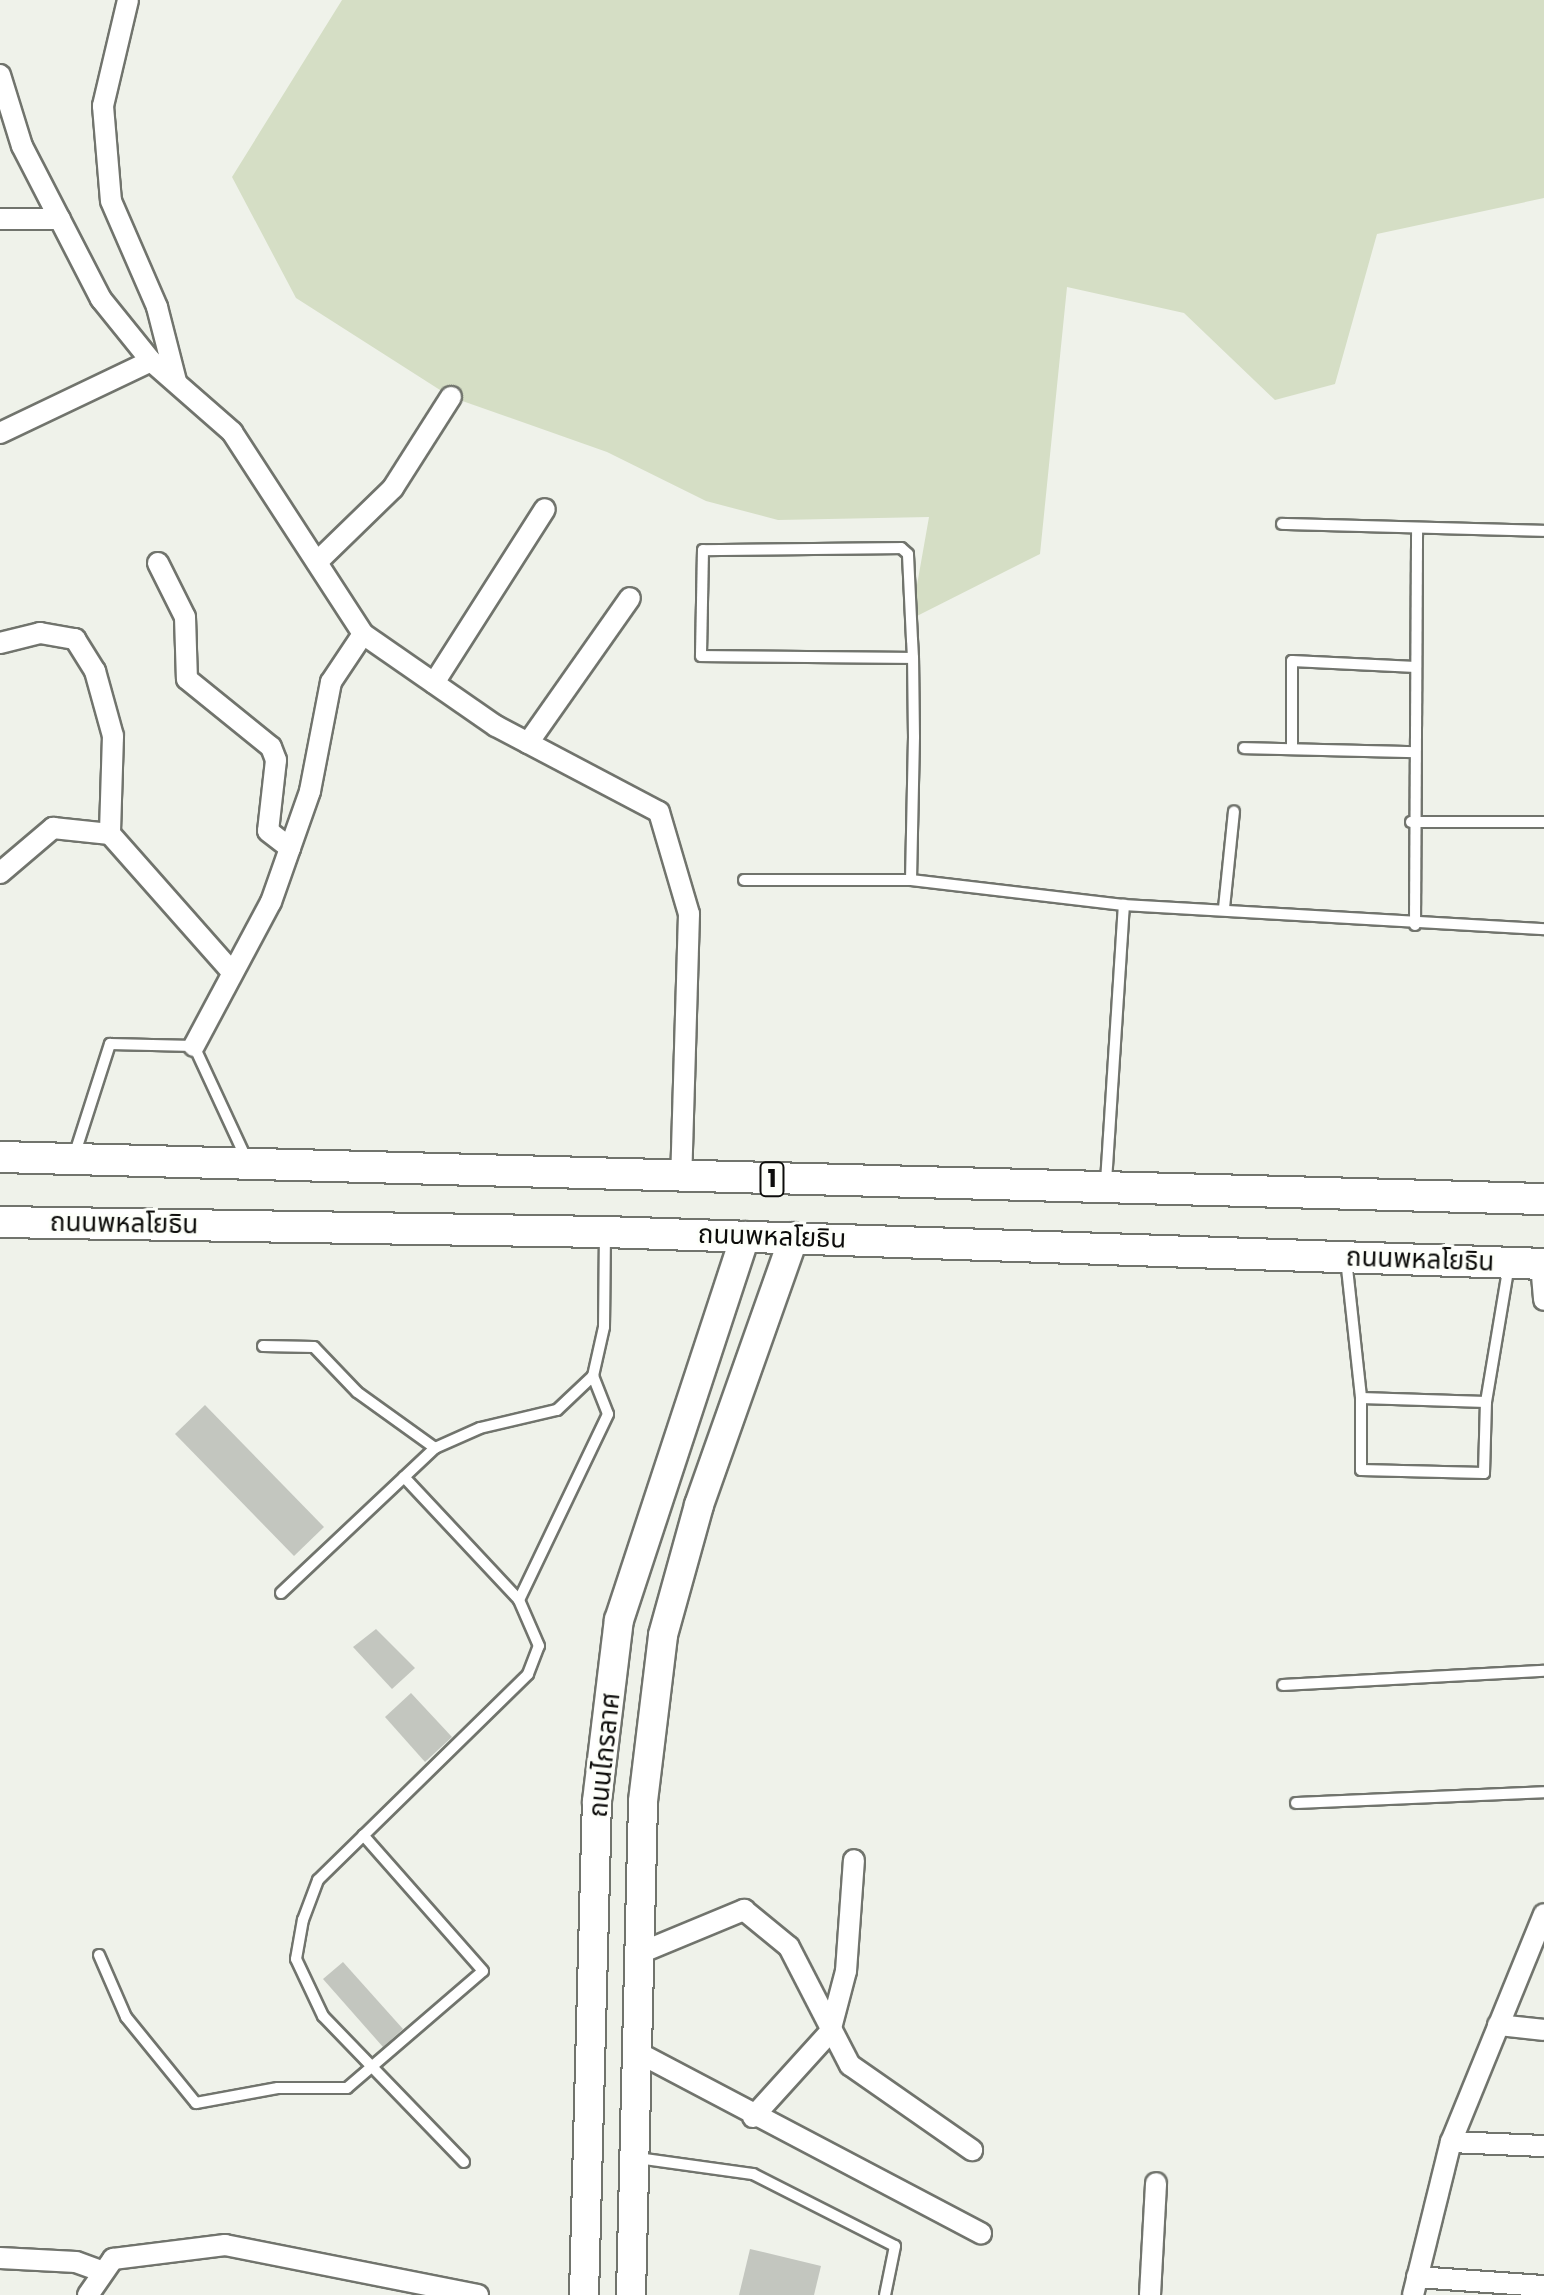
<!DOCTYPE html>
<meta charset="utf-8">
<style>
body{margin:0}
#map{position:relative;width:1544px;height:2295px;overflow:hidden;background:#eff2ea;font-family:Poppins,"Noto Sans Thai",sans-serif}
div>[style]{position:absolute}
[style*='--x']{left:calc(var(--x)*1px);top:calc(var(--y)*1px);width:calc(var(--w)*1px);rotate:calc(var(--a)*1deg)}
.green>*{inset:0;background:#d5dec5}
.building>*{inset:0;background:#c3c6bf}
.roads{filter:drop-shadow(2px 0 #71746d) drop-shadow(-2px 0 #71746d) drop-shadow(0 2px #71746d) drop-shadow(0 -2px #71746d)}
.lane>*{height:10px;margin:-5px;padding:0 5px;transform-origin:5px;border-radius:5px;background:#fff}
.street>*{height:20px;margin:-10px;padding:0 10px;transform-origin:10px;border-radius:10px;background:#fff}
.secondary>*{height:28px;margin:-14px;padding:0 14px;transform-origin:14px;border-radius:14px;background:#fff}
.primary>*{height:30px;margin:-15px;padding:0 15px;transform-origin:15px;border-radius:15px;background:#fff}
span{translate:-50% -50%;white-space:nowrap;text-align:center;line-height:1.15;-webkit-text-stroke:6px #fdfffa;paint-order:stroke}
.shield-label span{padding:2px 6px;background:#fdfffa;border:2px solid;border-radius:6px;-webkit-text-stroke-width:0}
.shield-label{font-size:24px;color:#0d0d0b;font-weight:700}
.street-label{font-size:26px;color:#0d0d0b}
</style>
<div id="map">
<div class="green">
<div style="clip-path:polygon(342px 0,1544px 0,1544px 198px,1377px 234px,1335px 384px,1275px 400px,1184px 313px,1067px 287px,1040px 554px,911px 619px,929px 517px,778px 520px,706px 501px,607px 452px,451px 397px,296px 298px,232px 177px)"></div>
</div>
<div class="building">
<div style="clip-path:polygon(205px 1405px,324px 1527px,294px 1556px,175px 1434px)"></div>
<div style="clip-path:polygon(376px 1629px,415px 1668px,392px 1689px,353px 1647px)"></div>
<div style="clip-path:polygon(411px 1693px,452px 1737px,425px 1762px,385px 1717px)"></div>
<div style="clip-path:polygon(343px 1962px,403px 2029px,383px 2047px,323px 1979px)"></div>
<div style="clip-path:polygon(750px 2249px,821px 2266px,814px 2295px,739px 2295px)"></div>
</div>
<div class="roads">
<div class="lane">
<div style="--x:1282;--y:524;--w:262;--a:1.5"></div>
<div style="--x:1244;--y:748;--w:168;--a:1.4"></div>
<div style="--x:1292;--y:749;--w:88;--a:-90"></div>
<div style="--x:1292;--y:661;--w:124;--a:2.8"></div>
<div style="--x:1411;--y:822;--w:133;--a:0"></div>
<div style="--x:744;--y:880;--w:167;--a:0"></div>
<div style="--x:911;--y:880;--w:214;--a:6.7"></div>
<div style="--x:1124;--y:905;--w:421;--a:3.3"></div>
<div style="--x:911;--y:880;--w:143;--a:-88.8"></div>
<div style="--x:914;--y:737;--w:79;--a:-90.7"></div>
<div style="--x:913;--y:658;--w:18;--a:-93"></div>
<div style="--x:912;--y:640;--w:86;--a:-92.7"></div>
<div style="--x:908;--y:554;--w:9;--a:-139"></div>
<div style="--x:901;--y:548;--w:198;--a:179.4"></div>
<div style="--x:703;--y:550;--w:106;--a:91.1"></div>
<div style="--x:701;--y:656;--w:212;--a:0.5"></div>
<div style="--x:1224;--y:908;--w:97;--a:-84.1"></div>
<div style="--x:1415;--y:925;--w:397;--a:-89.7"></div>
<div style="--x:74;--y:1156;--w:118;--a:-72.2"></div>
<div style="--x:110;--y:1044;--w:84;--a:1.4"></div>
<div style="--x:194;--y:1046;--w:126;--a:65.1"></div>
<div style="--x:1106;--y:1182;--w:278;--a:-86.3"></div>
<div style="--x:1346;--y:1259;--w:140;--a:83.8"></div>
<div style="--x:1361;--y:1398;--w:125;--a:1.8"></div>
<div style="--x:1486;--y:1402;--w:140;--a:-80.5"></div>
<div style="--x:263;--y:1346;--w:51;--a:1.1"></div>
<div style="--x:314;--y:1347;--w:62;--a:46.3"></div>
<div style="--x:357;--y:1392;--w:96;--a:35.7"></div>
<div style="--x:1361;--y:1398;--w:72;--a:90"></div>
<div style="--x:1361;--y:1470;--w:123;--a:1.4"></div>
<div style="--x:1484;--y:1473;--w:71;--a:-88.4"></div>
<div style="--x:404;--y:1477;--w:168;--a:46.9"></div>
<div style="--x:281;--y:1593;--w:212;--a:-43.3"></div>
<div style="--x:435;--y:1448;--w:49;--a:-24"></div>
<div style="--x:480;--y:1428;--w:79;--a:-13.2"></div>
<div style="--x:557;--y:1410;--w:50;--a:-43.4"></div>
<div style="--x:593;--y:1376;--w:50;--a:-77.3"></div>
<div style="--x:604;--y:1327;--w:91;--a:-89.4"></div>
<div style="--x:1283;--y:1685;--w:261;--a:-3.1"></div>
<div style="--x:1296;--y:1803;--w:248;--a:-2.5"></div>
<div style="--x:99;--y:1955;--w:68;--a:66.5"></div>
<div style="--x:126;--y:2017;--w:111;--a:50.9"></div>
<div style="--x:196;--y:2103;--w:83;--a:-10.4"></div>
<div style="--x:278;--y:2088;--w:69;--a:0"></div>
<div style="--x:347;--y:2088;--w:179;--a:-40.7"></div>
<div style="--x:483;--y:1971;--w:181;--a:-131.4"></div>
<div style="--x:637;--y:2158;--w:117;--a:7.9"></div>
<div style="--x:753;--y:2174;--w:159;--a:26.9"></div>
<div style="--x:895;--y:2246;--w:50;--a:101.5"></div>
<div style="--x:464;--y:2162;--w:203;--a:-134"></div>
<div style="--x:323;--y:2016;--w:63;--a:-115.3"></div>
<div style="--x:296;--y:1959;--w:40;--a:-80"></div>
<div style="--x:303;--y:1920;--w:43;--a:-69.4"></div>
<div style="--x:318;--y:1880;--w:294;--a:-44.4"></div>
<div style="--x:528;--y:1674;--w:30;--a:-69"></div>
<div style="--x:539;--y:1646;--w:50;--a:-113.5"></div>
<div style="--x:519;--y:1600;--w:206;--a:-64.4"></div>
<div style="--x:608;--y:1414;--w:41;--a:-111.5"></div>
</div>
<div class="street">
<div style="--x:128;--y:0;--w:109;--a:103.3"></div>
<div style="--x:103;--y:106;--w:95;--a:85.2"></div>
<div style="--x:111;--y:201;--w:116;--a:66.5"></div>
<div style="--x:157;--y:307;--w:76;--a:75.6"></div>
<div style="--x:0;--y:75;--w:74;--a:72.8"></div>
<div style="--x:22;--y:146;--w:172;--a:62.7"></div>
<div style="--x:101;--y:299;--w:80;--a:51.1"></div>
<div style="--x:151;--y:361;--w:108;--a:41.2"></div>
<div style="--x:232;--y:432;--w:241;--a:57"></div>
<div style="--x:363;--y:634;--w:162;--a:34.7"></div>
<div style="--x:496;--y:726;--w:184;--a:27.8"></div>
<div style="--x:659;--y:812;--w:106;--a:73.6"></div>
<div style="--x:689;--y:914;--w:262;--a:91.7"></div>
<div style="--x:0;--y:219;--w:60;--a:0"></div>
<div style="--x:0;--y:433;--w:167;--a:-25.5"></div>
<div style="--x:317;--y:562;--w:106;--a:-44.2"></div>
<div style="--x:393;--y:488;--w:108;--a:-57.5"></div>
<div style="--x:158;--y:563;--w:60;--a:63.4"></div>
<div style="--x:185;--y:617;--w:62;--a:88.2"></div>
<div style="--x:187;--y:679;--w:108;--a:39"></div>
<div style="--x:271;--y:747;--w:14;--a:69"></div>
<div style="--x:276;--y:760;--w:71;--a:96.4"></div>
<div style="--x:268;--y:831;--w:28;--a:38"></div>
<div style="--x:0;--y:643;--w:41;--a:-14"></div>
<div style="--x:40;--y:633;--w:36;--a:10"></div>
<div style="--x:75;--y:639;--w:38;--a:58"></div>
<div style="--x:95;--y:671;--w:67;--a:74.5"></div>
<div style="--x:113;--y:736;--w:98;--a:91.8"></div>
<div style="--x:434;--y:683;--w:206;--a:-57.5"></div>
<div style="--x:528;--y:743;--w:177;--a:-54.9"></div>
<div style="--x:0;--y:873;--w:70;--a:-40.3"></div>
<div style="--x:53;--y:828;--w:57;--a:6"></div>
<div style="--x:110;--y:834;--w:183;--a:48.5"></div>
<div style="--x:194;--y:1046;--w:163;--a:-61.9"></div>
<div style="--x:271;--y:902;--w:118;--a:-70.6"></div>
<div style="--x:310;--y:791;--w:111;--a:-79.1"></div>
<div style="--x:331;--y:682;--w:58;--a:-56.3"></div>
<div style="--x:1541;--y:1264;--w:36;--a:85"></div>
<div style="--x:640;--y:1953;--w:113;--a:-22.5"></div>
<div style="--x:744;--y:1910;--w:58;--a:39.4"></div>
<div style="--x:789;--y:1947;--w:133;--a:62.7"></div>
<div style="--x:850;--y:2065;--w:149;--a:34.9"></div>
<div style="--x:1498;--y:2025;--w:46;--a:6.2"></div>
<div style="--x:637;--y:2052;--w:389;--a:27.8"></div>
<div style="--x:753;--y:2117;--w:115;--a:-47.8"></div>
<div style="--x:830;--y:2032;--w:63;--a:-75.3"></div>
<div style="--x:846;--y:1971;--w:111;--a:-85.9"></div>
<div style="--x:1451;--y:2142;--w:93;--a:2.5"></div>
<div style="--x:0;--y:2258;--w:76;--a:3"></div>
<div style="--x:76;--y:2262;--w:29;--a:20"></div>
<div style="--x:1417;--y:2277;--w:127;--a:4.1"></div>
<div style="--x:88;--y:2295;--w:44;--a:-55.2"></div>
<div style="--x:113;--y:2259;--w:113;--a:-7.1"></div>
<div style="--x:225;--y:2245;--w:258;--a:11.2"></div>
<div style="--x:1150;--y:2295;--w:112;--a:-86.9"></div>
<div style="--x:1413;--y:2295;--w:158;--a:-76.1"></div>
<div style="--x:1451;--y:2142;--w:246;--a:-67.8"></div>
</div>
<div class="secondary">
<div style="--x:584;--y:2295;--w:494;--a:-88.5"></div>
<div style="--x:597;--y:1801;--w:182;--a:-83.1"></div>
<div style="--x:619;--y:1620;--w:404;--a:-71.8"></div>
<div style="--x:631;--y:2295;--w:494;--a:-88.6"></div>
<div style="--x:643;--y:1801;--w:167;--a:-83.1"></div>
<div style="--x:663;--y:1635;--w:135;--a:-74.5"></div>
<div style="--x:699;--y:1505;--w:284;--a:-70.5"></div>
</div>
<div class="primary">
<div style="--x:0;--y:1157;--w:1545;--a:1.56"></div>
<div style="--x:0;--y:1222;--w:605;--a:0.95"></div>
<div style="--x:605;--y:1232;--w:940;--a:1.95"></div>
</div>
</div>
<div class="shield-label">
<span style="left:772px;top:1179px">1</span>
</div>
<div class="street-label">
<span style="left:124px;top:1224px;rotate:1deg">ถนนพหลโยธิน</span>
<span style="left:772px;top:1237px;rotate:2deg">ถนนพหลโยธิน</span>
<span style="left:1420px;top:1260px;rotate:2deg">ถนนพหลโยธิน</span>
<span style="left:605px;top:1755px;rotate:-84deg">ถนนไกรลาศ</span>
</div>
</div>
